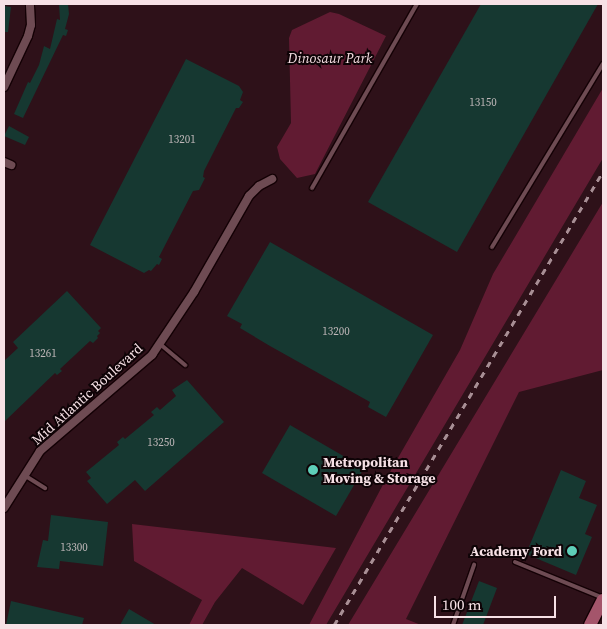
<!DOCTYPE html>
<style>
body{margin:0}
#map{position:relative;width:607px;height:629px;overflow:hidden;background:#2e1119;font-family:"Source Serif 4",serif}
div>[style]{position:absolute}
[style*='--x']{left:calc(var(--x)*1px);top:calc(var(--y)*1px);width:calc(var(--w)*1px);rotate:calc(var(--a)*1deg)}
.green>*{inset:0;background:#611b32}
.building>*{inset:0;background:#163831}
.roads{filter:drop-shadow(1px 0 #140005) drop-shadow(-1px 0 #140005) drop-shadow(0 1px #140005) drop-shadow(0 -1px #140005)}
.lane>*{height:4px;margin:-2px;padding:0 2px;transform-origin:2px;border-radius:2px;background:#6e4b53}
.street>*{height:8px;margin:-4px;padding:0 4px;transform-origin:4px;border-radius:4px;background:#6e4b53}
.primary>*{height:12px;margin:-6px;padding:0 6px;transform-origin:6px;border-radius:6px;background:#a4556b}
.rail>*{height:2.5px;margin-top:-1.25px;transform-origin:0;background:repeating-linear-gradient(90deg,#a88f95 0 6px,transparent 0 12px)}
.dots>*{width:14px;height:14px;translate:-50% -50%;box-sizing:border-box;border:2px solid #0e0306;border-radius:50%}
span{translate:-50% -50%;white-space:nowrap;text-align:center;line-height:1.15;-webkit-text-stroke:4px #0e0306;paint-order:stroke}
.number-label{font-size:11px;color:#bfb7b9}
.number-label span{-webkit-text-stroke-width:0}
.park-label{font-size:14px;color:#f5dde2;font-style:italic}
.street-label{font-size:14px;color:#f7e1e6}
.poi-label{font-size:14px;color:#f7e1e6;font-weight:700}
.left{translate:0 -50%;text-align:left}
.right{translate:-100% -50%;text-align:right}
.frame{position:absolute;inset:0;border:5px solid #f7e1e6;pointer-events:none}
.scale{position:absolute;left:434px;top:596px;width:122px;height:22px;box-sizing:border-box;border:2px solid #f7e1e6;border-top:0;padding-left:6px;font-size:15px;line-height:18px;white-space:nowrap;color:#f7e1e6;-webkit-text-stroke:4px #0e0306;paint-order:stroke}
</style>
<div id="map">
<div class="green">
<div style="clip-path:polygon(330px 12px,339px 14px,386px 36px,315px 174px,297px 178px,280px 159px,277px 147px,291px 123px,289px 38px,292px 30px)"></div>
<div style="clip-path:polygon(603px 88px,603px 158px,326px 625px,309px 625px,387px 477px,460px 350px,493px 274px)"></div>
<div style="clip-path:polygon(603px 202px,603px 370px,519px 392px,406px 619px,421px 625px,348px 625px)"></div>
<div style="clip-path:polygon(132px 524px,336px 548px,303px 605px,242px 568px,215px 602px,202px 625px,189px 625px,202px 600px,134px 561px)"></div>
</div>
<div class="building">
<div style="clip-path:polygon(59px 4px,68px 4px,69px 14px,65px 29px,68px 30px,66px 36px,63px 35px,23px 118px,14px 114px,28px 82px,30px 83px,39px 65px,44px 46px,50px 49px,57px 19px,60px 20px)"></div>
<div style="clip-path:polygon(481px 4px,598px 4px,457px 252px,368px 202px)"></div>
<div style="clip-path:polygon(4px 6px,11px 7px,8px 32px,4px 32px)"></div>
<div style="clip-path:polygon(186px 59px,239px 86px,243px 92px,240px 100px,243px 102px,239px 108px,236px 108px,204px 171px,203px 177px,205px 178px,199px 190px,193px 191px,159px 257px,162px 259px,159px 265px,157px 264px,151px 271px,149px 270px,144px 273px,90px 245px)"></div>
<div style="clip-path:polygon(9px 126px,29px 137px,25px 145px,4px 136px)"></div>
<div style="clip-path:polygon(270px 242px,433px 335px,386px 417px,368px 407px,370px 402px,270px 346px,240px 328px,242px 324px,227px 316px)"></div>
<div style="clip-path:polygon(67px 291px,101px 328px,98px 331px,100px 333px,97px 336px,98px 338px,93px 343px,90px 341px,60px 369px,62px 371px,57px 375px,55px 373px,4px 422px,4px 361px,18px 348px,13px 342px)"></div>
<div style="clip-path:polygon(187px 380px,224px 422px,145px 491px,135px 480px,107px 504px,87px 481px,91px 478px,86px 472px,119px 445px,117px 442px,123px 437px,125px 439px,154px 415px,151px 412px,157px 407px,160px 410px,176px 396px,172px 390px)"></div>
<div style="clip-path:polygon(290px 425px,364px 468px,336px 516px,262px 473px)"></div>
<div style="clip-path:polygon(561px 470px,586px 481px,579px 498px,597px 505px,585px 534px,592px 537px,576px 575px,526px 554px)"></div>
<div style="clip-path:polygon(51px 515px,108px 522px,103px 566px,60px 561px,59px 569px,37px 567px,43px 540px,48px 541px)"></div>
<div style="clip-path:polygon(479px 581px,497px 588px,483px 625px,462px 625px)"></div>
<div style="clip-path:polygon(11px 601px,84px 618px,82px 625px,6px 625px)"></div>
<div style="clip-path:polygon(129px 609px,156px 625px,120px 625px)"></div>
</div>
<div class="roads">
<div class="lane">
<div style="--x:312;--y:188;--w:212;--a:-60.3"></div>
<div style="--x:492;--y:247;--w:214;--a:-58.8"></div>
<div style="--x:160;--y:344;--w:33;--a:40"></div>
<div style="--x:24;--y:475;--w:25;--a:32"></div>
<div style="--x:515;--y:562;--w:95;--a:22.2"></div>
<div style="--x:453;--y:625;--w:64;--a:-70.7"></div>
</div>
<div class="street">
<div style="--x:4;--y:87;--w:56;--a:-64.8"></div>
<div style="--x:28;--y:36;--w:11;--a:-75"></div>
<div style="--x:31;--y:25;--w:21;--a:-93"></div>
<div style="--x:4;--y:162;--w:8;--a:23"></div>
<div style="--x:4;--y:508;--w:67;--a:-57.7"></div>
<div style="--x:40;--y:451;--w:148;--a:-40.6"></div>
<div style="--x:152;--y:355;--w:76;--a:-56.3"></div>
<div style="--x:194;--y:292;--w:111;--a:-60.2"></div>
<div style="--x:249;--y:196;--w:14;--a:-45"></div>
<div style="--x:259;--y:186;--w:15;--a:-28"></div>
</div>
<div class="primary">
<div style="--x:590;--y:625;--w:28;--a:-63"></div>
</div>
</div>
<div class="rail">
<div style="--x:334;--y:625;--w:528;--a:-59.35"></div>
</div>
<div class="dots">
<div style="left:313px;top:470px;background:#5eceb8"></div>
<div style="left:572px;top:551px;background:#5eceb8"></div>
</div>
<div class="number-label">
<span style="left:483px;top:103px">13150</span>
<span style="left:182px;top:140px">13201</span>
<span style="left:336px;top:332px">13200</span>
<span style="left:43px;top:354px">13261</span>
<span style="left:161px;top:443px">13250</span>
<span style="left:74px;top:548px">13300</span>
</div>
<div class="park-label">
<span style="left:330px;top:58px">Dinosaur Park</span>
</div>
<div class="street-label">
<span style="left:87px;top:394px;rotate:-42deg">Mid Atlantic Boulevard</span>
</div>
<div class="poi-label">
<span class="left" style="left:323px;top:470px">Metropolitan<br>Moving &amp; Storage</span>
<span class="right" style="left:562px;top:551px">Academy Ford</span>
</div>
<div class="frame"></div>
<div class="scale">100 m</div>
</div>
